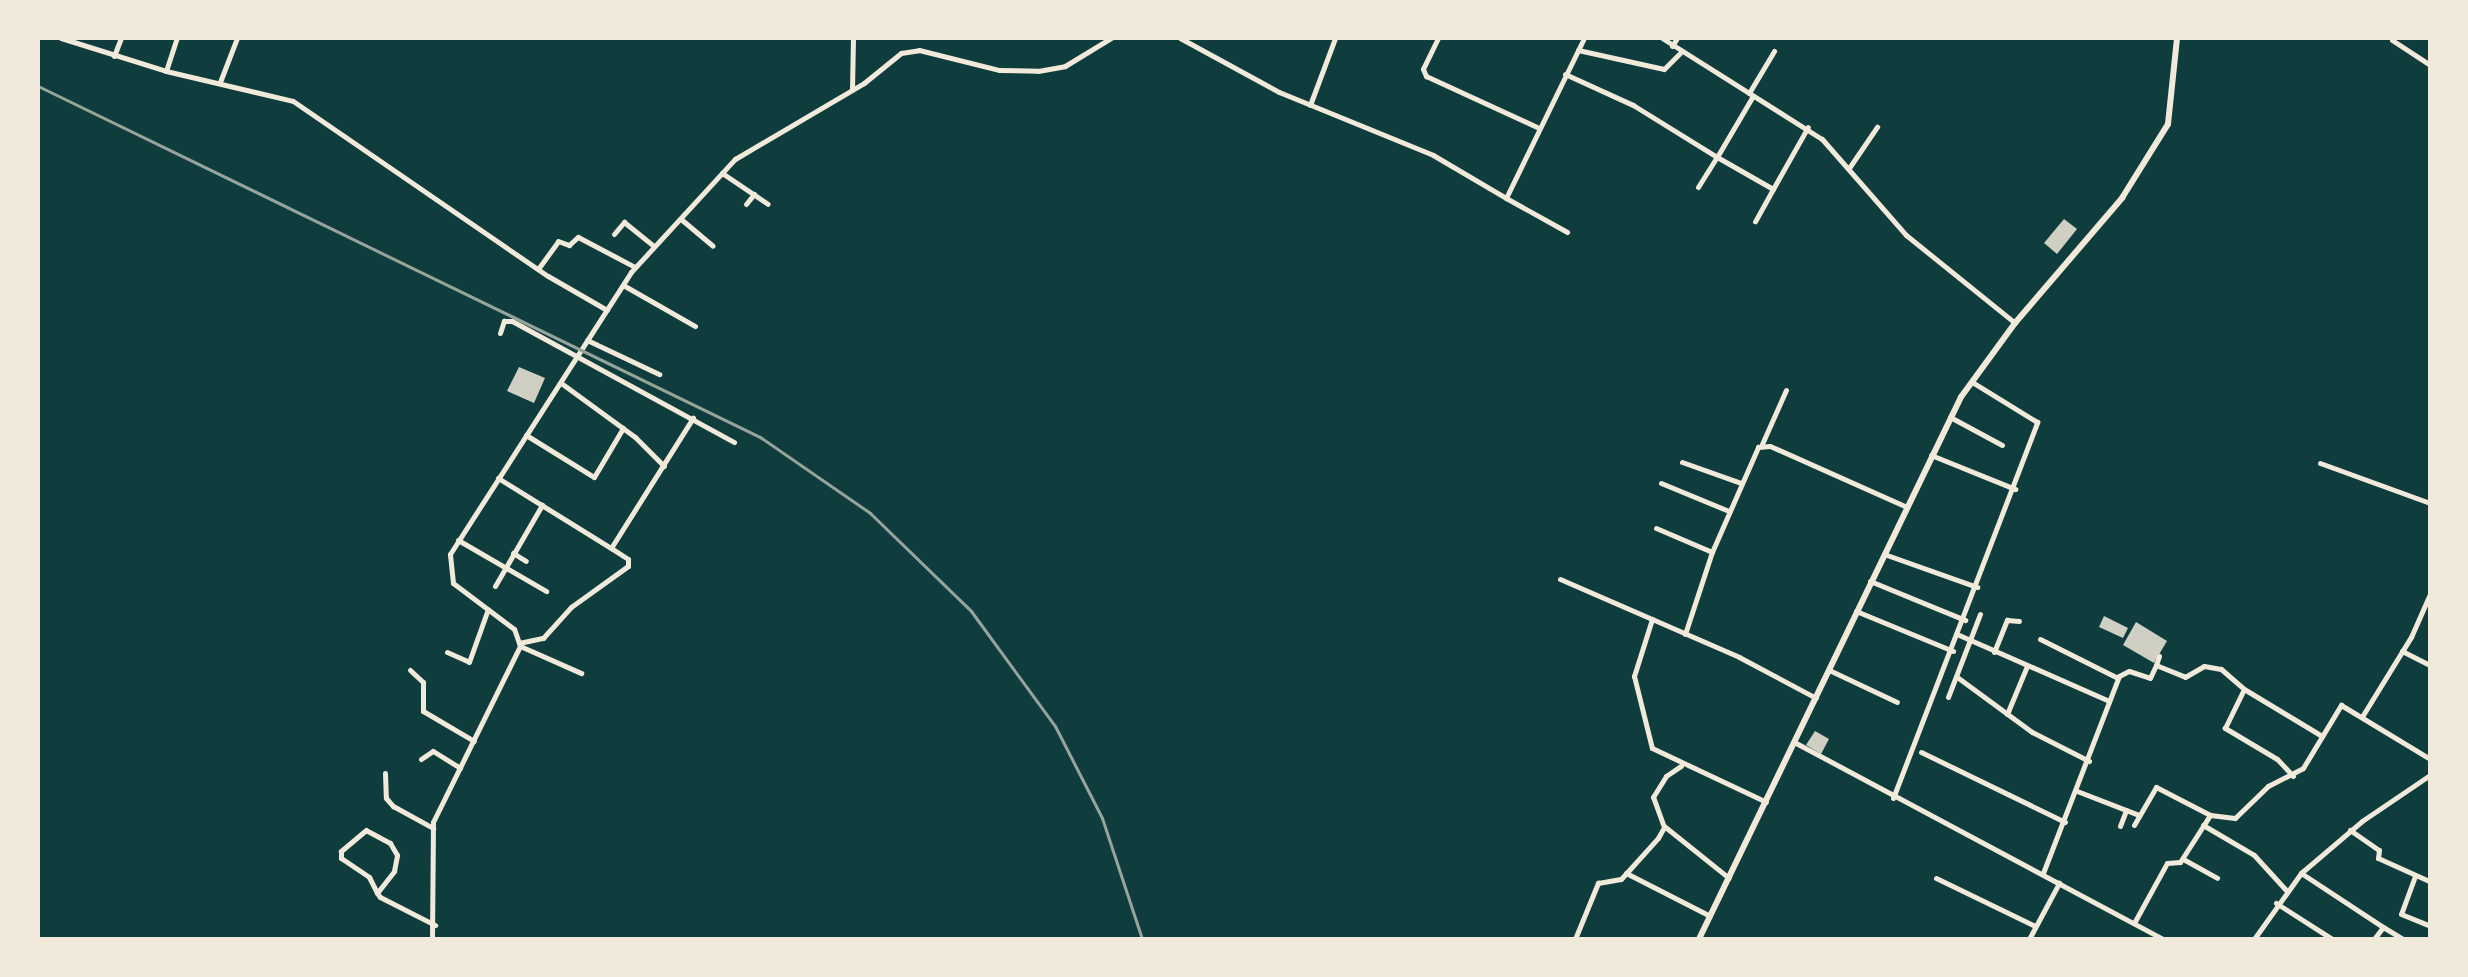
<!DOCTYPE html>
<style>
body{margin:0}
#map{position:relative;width:2468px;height:977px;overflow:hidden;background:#0f3d3e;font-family:"Space Grotesk",sans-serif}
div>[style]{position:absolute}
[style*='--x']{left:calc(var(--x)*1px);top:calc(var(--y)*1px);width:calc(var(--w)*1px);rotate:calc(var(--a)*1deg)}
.building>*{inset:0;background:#cfcfc3}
.minor>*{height:5px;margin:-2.5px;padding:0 2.5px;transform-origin:2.5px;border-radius:2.5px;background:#f1e9da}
.tertiary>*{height:6px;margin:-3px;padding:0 3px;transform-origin:3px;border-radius:3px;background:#f1e9da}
.rail>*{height:3px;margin:-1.5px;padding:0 1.5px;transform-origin:1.5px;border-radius:1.5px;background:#97a49c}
span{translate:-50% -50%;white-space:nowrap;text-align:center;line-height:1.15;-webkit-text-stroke:6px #f1e9da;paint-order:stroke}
.frame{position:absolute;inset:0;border:40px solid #f1e9da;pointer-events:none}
</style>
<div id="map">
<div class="building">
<div style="clip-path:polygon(2064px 219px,2077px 229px,2057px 254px,2044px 243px)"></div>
<div style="clip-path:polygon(519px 367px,545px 378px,534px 403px,507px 391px)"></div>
<div style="clip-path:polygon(2104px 616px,2128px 628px,2123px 638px,2099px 627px)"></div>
<div style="clip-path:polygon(2136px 622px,2167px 641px,2154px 663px,2123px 645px)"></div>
<div style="clip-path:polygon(1815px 731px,1829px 739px,1821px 754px,1806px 745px)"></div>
</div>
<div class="minor">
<div style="--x:61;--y:38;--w:110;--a:17.4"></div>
<div style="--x:166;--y:71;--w:130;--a:13.3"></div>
<div style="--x:293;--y:101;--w:309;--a:34.5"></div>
<div style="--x:548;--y:276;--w:68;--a:30"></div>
<div style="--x:1180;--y:38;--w:113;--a:28.6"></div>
<div style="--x:1279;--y:92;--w:166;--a:22.2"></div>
<div style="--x:1433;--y:155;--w:85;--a:30.5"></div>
<div style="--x:1506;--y:198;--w:178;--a:-64"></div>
<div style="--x:1438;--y:38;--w:34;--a:116"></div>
<div style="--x:1423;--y:69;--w:8;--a:67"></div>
<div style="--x:1426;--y:76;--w:122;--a:24.7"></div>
<div style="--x:1662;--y:38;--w:189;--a:32.3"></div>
<div style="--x:1822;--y:139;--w:128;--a:48.8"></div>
<div style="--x:1906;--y:235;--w:140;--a:38.9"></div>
<div style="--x:2392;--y:40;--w:45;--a:33.3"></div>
<div style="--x:1672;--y:46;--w:9;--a:-58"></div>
<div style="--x:1578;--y:50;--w:88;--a:12.5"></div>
<div style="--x:1664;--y:69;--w:23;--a:-45"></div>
<div style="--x:114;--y:56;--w:19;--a:-69"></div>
<div style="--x:166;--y:71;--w:35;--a:-72"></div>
<div style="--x:1565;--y:74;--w:75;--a:24.5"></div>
<div style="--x:1633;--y:105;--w:99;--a:31.8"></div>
<div style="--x:1717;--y:157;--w:71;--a:-59.5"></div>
<div style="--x:220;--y:82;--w:47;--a:-68.9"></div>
<div style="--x:852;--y:90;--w:52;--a:-88.9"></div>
<div style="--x:1749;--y:93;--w:49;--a:-59.2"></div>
<div style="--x:1310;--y:105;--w:72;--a:-69.5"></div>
<div style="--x:1849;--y:168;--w:50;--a:-55.7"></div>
<div style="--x:722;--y:173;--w:55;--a:34"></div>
<div style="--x:1698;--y:187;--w:36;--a:-58"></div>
<div style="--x:1717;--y:157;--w:64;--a:29.7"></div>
<div style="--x:1773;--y:189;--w:37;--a:119"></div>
<div style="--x:1773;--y:189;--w:71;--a:-60.6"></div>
<div style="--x:1506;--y:198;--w:70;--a:29.1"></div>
<div style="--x:746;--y:204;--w:13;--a:-51"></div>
<div style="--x:682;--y:220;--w:40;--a:40"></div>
<div style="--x:614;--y:234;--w:16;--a:-50"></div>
<div style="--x:624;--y:222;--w:38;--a:39"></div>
<div style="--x:538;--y:269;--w:34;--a:-54"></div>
<div style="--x:558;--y:241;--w:12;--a:20"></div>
<div style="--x:569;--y:245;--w:12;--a:-42"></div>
<div style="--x:578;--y:237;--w:64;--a:27.8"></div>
<div style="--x:623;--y:285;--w:83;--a:29.7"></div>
<div style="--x:500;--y:333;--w:13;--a:-72"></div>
<div style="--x:504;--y:321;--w:8;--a:0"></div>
<div style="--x:512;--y:321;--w:253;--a:28.6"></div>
<div style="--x:587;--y:340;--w:80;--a:25.3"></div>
<div style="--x:561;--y:383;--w:92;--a:36.1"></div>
<div style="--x:635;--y:437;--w:41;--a:45"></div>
<div style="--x:1950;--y:417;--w:59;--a:28.3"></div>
<div style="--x:526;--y:435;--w:80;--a:31.7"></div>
<div style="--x:594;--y:477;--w:57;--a:-59.4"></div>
<div style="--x:1762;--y:444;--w:59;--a:-66"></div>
<div style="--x:1931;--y:455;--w:91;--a:22"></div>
<div style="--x:1682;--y:462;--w:63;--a:19.6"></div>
<div style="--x:2320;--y:463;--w:117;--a:20"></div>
<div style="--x:498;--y:478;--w:133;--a:31.8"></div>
<div style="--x:1661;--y:483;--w:74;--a:22.4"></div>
<div style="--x:1656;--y:528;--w:61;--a:23.2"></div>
<div style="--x:458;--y:540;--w:102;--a:30.1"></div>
<div style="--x:513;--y:553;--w:15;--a:32"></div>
<div style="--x:1884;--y:554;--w:99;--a:19.5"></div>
<div style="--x:1560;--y:579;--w:195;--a:23.5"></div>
<div style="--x:1739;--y:657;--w:87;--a:28"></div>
<div style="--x:1870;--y:581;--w:103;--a:22.3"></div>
<div style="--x:495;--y:586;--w:94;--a:-59.9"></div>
<div style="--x:1856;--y:611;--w:105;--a:22.4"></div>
<div style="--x:1652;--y:619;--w:60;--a:107.5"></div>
<div style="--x:1634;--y:676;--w:74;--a:76"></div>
<div style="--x:1652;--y:748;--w:126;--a:25.3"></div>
<div style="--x:1685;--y:634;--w:86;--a:-71.8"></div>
<div style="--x:1712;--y:552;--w:115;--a:-66.3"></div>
<div style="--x:1758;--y:447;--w:12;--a:-5"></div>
<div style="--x:1770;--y:446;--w:148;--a:24"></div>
<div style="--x:1959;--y:635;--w:164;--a:23.7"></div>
<div style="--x:2040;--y:639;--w:87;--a:26.6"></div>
<div style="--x:519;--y:643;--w:25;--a:-12"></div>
<div style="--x:543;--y:638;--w:42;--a:-47.9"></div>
<div style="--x:571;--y:607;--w:70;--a:-35.7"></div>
<div style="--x:628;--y:566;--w:7;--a:-90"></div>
<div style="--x:628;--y:559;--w:20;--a:-147"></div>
<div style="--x:611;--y:548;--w:154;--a:-57.8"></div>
<div style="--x:520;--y:646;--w:67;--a:23.9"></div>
<div style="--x:2402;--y:651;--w:31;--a:27"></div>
<div style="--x:447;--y:652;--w:24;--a:24"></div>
<div style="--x:469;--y:662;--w:56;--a:-70.3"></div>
<div style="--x:1994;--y:652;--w:35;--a:-68"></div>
<div style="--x:2007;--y:620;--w:12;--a:5"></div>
<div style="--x:2159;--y:656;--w:9;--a:108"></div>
<div style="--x:2156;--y:665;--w:31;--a:22"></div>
<div style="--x:2185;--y:677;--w:22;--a:-30"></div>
<div style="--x:2204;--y:666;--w:17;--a:10"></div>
<div style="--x:2221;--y:669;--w:30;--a:41"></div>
<div style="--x:410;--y:670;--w:18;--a:43"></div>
<div style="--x:423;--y:682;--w:29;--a:90"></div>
<div style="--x:423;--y:711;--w:59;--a:30.5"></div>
<div style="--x:1829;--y:670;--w:75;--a:25.2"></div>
<div style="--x:1957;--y:677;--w:93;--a:36.3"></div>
<div style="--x:2032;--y:732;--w:64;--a:27"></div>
<div style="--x:1948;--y:697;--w:89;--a:-68.9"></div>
<div style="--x:2007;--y:714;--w:52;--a:-67.4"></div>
<div style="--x:2363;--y:715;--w:92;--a:-58.4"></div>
<div style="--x:2411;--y:637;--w:47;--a:-66.2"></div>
<div style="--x:1794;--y:742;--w:418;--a:28.1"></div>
<div style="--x:1921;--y:752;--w:160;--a:25.9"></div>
<div style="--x:421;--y:759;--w:14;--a:-34"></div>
<div style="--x:433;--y:751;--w:32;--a:32"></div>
<div style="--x:385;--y:773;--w:25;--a:88"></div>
<div style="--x:386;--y:798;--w:11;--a:49"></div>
<div style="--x:393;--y:806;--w:46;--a:28.8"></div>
<div style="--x:2293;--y:776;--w:23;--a:-133"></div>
<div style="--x:2277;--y:759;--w:61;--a:-149.2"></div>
<div style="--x:2225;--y:728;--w:43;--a:-64"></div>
<div style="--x:2244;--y:689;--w:91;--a:31.1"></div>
<div style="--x:2077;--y:791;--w:66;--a:21.2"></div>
<div style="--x:1893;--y:798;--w:403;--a:-69"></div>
<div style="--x:2037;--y:422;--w:76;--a:-148.4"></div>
<div style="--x:2134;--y:825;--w:44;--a:-59.9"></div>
<div style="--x:2156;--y:787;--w:61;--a:27.4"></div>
<div style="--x:2203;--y:825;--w:59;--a:30.5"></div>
<div style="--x:2254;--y:855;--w:47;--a:47.6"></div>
<div style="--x:1664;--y:826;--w:83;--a:38.7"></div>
<div style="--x:2120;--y:826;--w:17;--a:-69"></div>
<div style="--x:2350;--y:830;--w:35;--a:35"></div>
<div style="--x:2379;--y:850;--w:8;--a:97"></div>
<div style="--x:2378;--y:858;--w:56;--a:24.3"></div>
<div style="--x:2183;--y:859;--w:39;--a:29"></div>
<div style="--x:1626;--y:873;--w:94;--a:27.1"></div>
<div style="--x:2043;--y:873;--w:211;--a:-68.9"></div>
<div style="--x:2119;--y:676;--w:11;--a:-27"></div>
<div style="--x:2129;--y:671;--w:22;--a:18"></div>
<div style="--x:2150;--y:678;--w:14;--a:-65"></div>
<div style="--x:2301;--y:873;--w:98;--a:33.4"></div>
<div style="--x:2415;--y:876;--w:40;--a:110.2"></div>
<div style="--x:2401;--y:914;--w:31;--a:22"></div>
<div style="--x:1936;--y:878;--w:110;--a:25.9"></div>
<div style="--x:377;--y:893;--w:28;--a:-52"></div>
<div style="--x:394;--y:871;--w:16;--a:-79"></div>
<div style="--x:397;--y:855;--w:14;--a:-120"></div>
<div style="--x:390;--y:843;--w:27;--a:-152"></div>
<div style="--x:366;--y:830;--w:33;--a:140"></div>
<div style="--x:341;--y:851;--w:7;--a:90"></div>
<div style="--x:341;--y:858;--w:34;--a:34"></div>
<div style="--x:369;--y:877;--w:18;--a:63"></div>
<div style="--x:377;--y:893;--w:5;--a:53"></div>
<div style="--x:380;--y:897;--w:62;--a:27"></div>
<div style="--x:2276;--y:903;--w:67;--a:32.7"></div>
<div style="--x:2134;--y:923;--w:68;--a:-61.2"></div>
<div style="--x:2167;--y:863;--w:13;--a:-4"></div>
<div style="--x:2180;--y:862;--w:56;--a:-57.4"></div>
<div style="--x:2210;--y:815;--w:25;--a:7"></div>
<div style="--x:2235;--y:818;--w:46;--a:-44.1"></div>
<div style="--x:2268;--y:786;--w:39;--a:-27"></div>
<div style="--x:2303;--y:768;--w:74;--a:-58.9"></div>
<div style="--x:2341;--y:705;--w:104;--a:31.2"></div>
<div style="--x:432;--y:939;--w:117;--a:-89.5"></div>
<div style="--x:433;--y:822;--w:196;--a:-63.7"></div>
<div style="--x:520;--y:646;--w:18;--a:-109"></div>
<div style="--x:514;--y:629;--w:76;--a:-143"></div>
<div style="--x:453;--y:583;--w:29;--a:-96"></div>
<div style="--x:450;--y:554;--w:335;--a:-57.3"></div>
<div style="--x:631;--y:272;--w:154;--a:-47.4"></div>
<div style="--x:735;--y:159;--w:150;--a:-30.5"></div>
<div style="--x:864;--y:83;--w:48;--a:-39"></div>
<div style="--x:901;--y:53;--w:18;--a:-9"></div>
<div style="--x:919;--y:50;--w:82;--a:14"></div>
<div style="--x:999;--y:70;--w:39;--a:1"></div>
<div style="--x:1038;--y:71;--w:27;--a:-10"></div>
<div style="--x:1065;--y:66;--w:54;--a:-31.3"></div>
<div style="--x:1575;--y:939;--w:61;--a:-67.7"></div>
<div style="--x:1598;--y:883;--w:23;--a:-10"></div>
<div style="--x:1621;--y:879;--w:55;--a:-47.9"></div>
<div style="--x:1658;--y:838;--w:13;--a:-61"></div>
<div style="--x:1664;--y:827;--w:32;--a:-110"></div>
<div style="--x:1653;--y:797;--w:25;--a:-58"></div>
<div style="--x:1666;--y:776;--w:18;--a:-34"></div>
<div style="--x:2029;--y:939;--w:64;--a:-61.8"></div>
<div style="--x:2254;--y:939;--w:81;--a:-54.5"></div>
<div style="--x:2301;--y:873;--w:80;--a:-40.4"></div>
<div style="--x:2362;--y:821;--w:82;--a:-34.1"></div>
<div style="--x:2374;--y:939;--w:15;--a:-53"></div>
<div style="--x:2383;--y:927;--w:23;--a:31"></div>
</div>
<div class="tertiary">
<div style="--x:1699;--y:939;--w:602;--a:-64.2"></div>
<div style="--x:1961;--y:397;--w:92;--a:-53.9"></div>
<div style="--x:2015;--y:323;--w:165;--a:-49.4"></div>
<div style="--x:2122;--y:198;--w:87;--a:-58.1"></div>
<div style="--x:2168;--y:124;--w:86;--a:-84"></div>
</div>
<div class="rail">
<div style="--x:38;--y:86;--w:803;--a:25.93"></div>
<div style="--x:760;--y:437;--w:134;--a:34.6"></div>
<div style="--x:870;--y:513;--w:141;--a:44.1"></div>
<div style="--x:971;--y:611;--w:142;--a:53.9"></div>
<div style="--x:1055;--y:726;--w:103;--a:62.9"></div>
<div style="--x:1102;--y:818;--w:127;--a:71.7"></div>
</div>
<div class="frame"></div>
</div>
